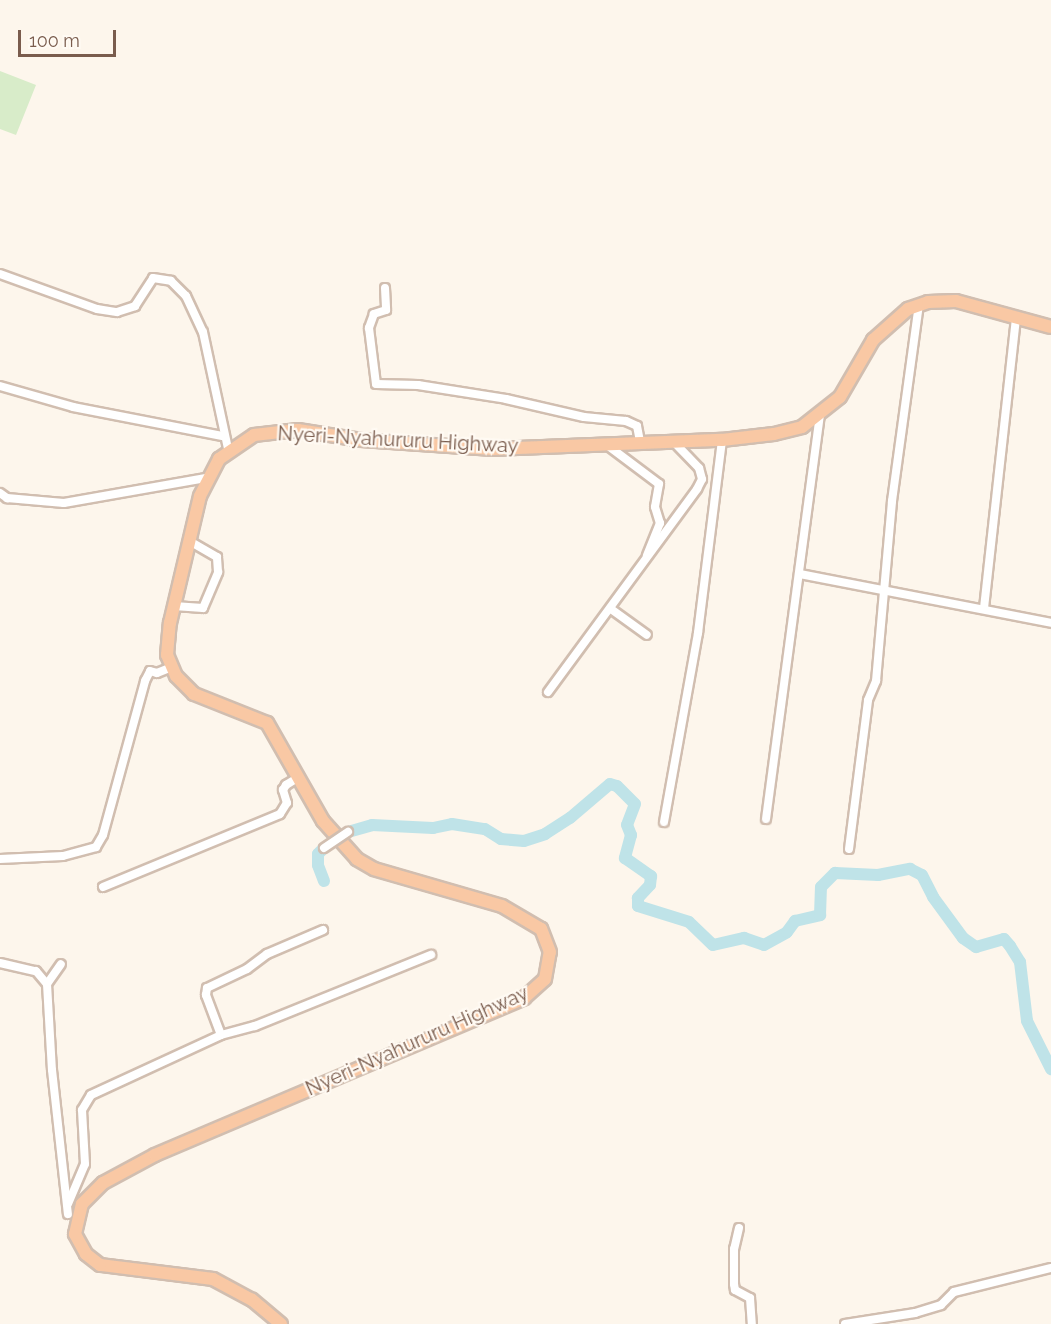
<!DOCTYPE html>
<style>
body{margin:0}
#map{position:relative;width:1051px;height:1324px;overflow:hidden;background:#fdf6ec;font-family:Raleway,sans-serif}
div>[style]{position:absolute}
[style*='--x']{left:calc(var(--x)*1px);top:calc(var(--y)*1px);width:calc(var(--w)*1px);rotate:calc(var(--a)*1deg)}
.green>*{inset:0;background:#d8ecc9}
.river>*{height:12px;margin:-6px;padding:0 6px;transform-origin:6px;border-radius:6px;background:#bfe3e8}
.roads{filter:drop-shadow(2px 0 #d1beb0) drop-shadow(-2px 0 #d1beb0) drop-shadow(0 2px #d1beb0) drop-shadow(0 -2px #d1beb0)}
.minor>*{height:8px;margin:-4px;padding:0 4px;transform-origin:4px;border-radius:4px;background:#fff}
.trunk>*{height:12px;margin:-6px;padding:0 6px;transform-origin:6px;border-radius:6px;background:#f9c8a4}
.bridges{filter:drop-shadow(2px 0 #d1beb0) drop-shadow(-2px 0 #d1beb0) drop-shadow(0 2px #d1beb0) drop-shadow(0 -2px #d1beb0)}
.minor-bridge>*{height:8px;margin:-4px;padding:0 4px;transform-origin:4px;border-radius:4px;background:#fff}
span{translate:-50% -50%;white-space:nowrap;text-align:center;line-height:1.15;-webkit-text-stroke:4.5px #fffaf3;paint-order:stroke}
.street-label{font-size:20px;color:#7a5c4d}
.scale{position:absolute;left:18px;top:30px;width:98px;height:27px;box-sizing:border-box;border:3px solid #7a5c4d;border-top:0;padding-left:8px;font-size:18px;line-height:21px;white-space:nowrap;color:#7a5c4d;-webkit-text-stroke:4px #fffaf3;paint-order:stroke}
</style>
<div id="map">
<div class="green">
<div style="clip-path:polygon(0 71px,36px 85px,16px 135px,0 129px)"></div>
</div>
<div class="river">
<div style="--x:348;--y:832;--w:25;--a:-16"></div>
<div style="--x:372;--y:825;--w:61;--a:2.8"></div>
<div style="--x:433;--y:828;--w:19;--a:-12"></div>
<div style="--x:452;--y:824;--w:33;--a:9"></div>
<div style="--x:485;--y:829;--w:19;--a:32"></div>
<div style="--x:501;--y:839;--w:23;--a:5"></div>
<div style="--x:524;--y:841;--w:22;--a:-18"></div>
<div style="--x:545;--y:834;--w:30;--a:-33"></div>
<div style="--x:570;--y:818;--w:52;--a:-40.4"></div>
<div style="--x:610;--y:784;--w:7;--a:16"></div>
<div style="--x:617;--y:786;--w:25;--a:45"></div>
<div style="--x:635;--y:804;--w:22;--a:111"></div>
<div style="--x:627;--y:825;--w:11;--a:68"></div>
<div style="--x:631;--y:835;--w:24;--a:105"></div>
<div style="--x:625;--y:858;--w:32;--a:35"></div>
<div style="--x:651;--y:876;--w:9;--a:96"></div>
<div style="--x:650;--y:885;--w:18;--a:133"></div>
<div style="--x:638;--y:898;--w:8;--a:90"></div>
<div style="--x:638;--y:906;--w:53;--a:17.4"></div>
<div style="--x:689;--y:922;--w:33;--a:44"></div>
<div style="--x:713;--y:945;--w:32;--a:-13"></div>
<div style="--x:744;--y:938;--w:21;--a:19"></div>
<div style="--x:764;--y:945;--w:26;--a:-29"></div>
<div style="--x:787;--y:932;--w:14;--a:-54"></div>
<div style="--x:795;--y:921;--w:26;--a:-13"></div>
<div style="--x:820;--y:915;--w:28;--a:-88"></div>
<div style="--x:821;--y:887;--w:20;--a:-45"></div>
<div style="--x:835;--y:873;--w:43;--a:2.7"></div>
<div style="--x:878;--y:875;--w:33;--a:-11"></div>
<div style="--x:910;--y:869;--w:13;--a:27"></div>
<div style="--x:922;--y:875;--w:25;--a:63"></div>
<div style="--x:933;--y:897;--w:51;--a:53.8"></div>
<div style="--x:963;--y:938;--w:16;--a:35"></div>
<div style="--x:976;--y:947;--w:29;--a:-16"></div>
<div style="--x:1004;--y:939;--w:9;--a:49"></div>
<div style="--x:1010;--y:946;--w:19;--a:58"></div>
<div style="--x:1020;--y:962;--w:59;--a:83.2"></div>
<div style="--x:1027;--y:1021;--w:54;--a:63.4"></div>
<div style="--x:324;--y:881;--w:17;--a:-111"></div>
<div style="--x:318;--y:865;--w:11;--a:-90"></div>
<div style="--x:318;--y:854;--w:8;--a:-45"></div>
</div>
<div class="roads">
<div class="minor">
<div style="--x:0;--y:274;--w:103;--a:19.8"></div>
<div style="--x:97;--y:309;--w:20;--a:9"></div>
<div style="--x:117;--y:312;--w:19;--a:-18"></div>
<div style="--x:135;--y:306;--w:33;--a:-57"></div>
<div style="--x:153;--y:278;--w:18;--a:9"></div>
<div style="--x:171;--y:281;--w:21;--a:45"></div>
<div style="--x:186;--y:296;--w:40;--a:65"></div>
<div style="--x:203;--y:332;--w:120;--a:77.9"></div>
<div style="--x:385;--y:288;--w:22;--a:87"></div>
<div style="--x:386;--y:310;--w:13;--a:162"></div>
<div style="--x:374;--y:314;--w:15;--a:110"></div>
<div style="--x:369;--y:328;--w:56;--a:82.9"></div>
<div style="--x:376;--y:384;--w:42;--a:1.4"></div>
<div style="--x:418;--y:385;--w:89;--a:9"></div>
<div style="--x:506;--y:399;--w:80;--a:13"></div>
<div style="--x:584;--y:417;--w:42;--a:5.4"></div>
<div style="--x:626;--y:421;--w:12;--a:24"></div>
<div style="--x:637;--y:426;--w:16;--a:79"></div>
<div style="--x:0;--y:386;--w:76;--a:16"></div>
<div style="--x:73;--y:407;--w:152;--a:11"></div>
<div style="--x:607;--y:445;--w:65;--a:36.9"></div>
<div style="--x:659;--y:484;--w:23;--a:100"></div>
<div style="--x:655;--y:507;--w:17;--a:73"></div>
<div style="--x:660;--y:523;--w:35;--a:112"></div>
<div style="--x:0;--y:493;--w:9;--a:36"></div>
<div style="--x:7;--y:498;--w:57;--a:5"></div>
<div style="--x:64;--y:503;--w:144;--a:-10"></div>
<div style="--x:800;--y:574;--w:256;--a:11"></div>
<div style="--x:174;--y:606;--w:29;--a:4"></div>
<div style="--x:203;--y:608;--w:39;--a:-67"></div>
<div style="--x:218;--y:572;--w:15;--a:-94"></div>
<div style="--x:217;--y:557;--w:32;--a:-150"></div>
<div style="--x:984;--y:608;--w:293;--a:-83.7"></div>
<div style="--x:611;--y:609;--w:44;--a:35.8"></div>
<div style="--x:548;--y:692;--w:252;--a:-53.7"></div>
<div style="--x:697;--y:489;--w:11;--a:-63"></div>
<div style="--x:702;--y:479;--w:11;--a:-105"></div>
<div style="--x:699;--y:468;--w:37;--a:-134"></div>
<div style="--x:766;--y:819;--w:411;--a:-82.4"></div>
<div style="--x:664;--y:822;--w:192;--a:-79.8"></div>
<div style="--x:698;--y:633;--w:194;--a:-82.9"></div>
<div style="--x:849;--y:849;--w:150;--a:-82.7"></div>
<div style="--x:868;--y:700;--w:21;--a:-67"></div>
<div style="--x:876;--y:681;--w:181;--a:-84.9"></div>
<div style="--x:892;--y:501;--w:198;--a:-82.2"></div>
<div style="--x:0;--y:859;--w:63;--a:-2.7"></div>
<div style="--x:63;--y:856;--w:34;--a:-15"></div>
<div style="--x:96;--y:847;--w:14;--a:-60"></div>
<div style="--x:103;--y:835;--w:160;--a:-74.7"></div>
<div style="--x:145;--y:681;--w:11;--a:-63"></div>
<div style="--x:150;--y:671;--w:7;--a:16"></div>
<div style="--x:157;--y:673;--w:16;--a:-22"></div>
<div style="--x:103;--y:887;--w:191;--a:-22.4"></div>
<div style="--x:280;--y:814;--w:13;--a:-58"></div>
<div style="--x:287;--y:803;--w:14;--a:-107"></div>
<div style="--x:283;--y:790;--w:6;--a:-59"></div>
<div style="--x:286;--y:785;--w:15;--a:-32"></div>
<div style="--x:0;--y:963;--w:37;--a:13"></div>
<div style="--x:36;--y:971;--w:17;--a:50"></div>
<div style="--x:47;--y:984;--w:86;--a:86.7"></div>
<div style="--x:52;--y:1070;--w:145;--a:83.7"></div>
<div style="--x:47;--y:984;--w:24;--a:-55"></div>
<div style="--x:221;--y:1035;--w:43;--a:-110.6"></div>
<div style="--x:206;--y:995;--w:7;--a:-82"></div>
<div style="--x:207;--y:988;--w:44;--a:-25.4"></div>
<div style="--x:247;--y:969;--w:25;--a:-37"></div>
<div style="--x:267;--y:954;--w:61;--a:-23.2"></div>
<div style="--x:68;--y:1204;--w:43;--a:-67"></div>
<div style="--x:85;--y:1164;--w:54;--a:-93.2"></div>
<div style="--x:82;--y:1110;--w:17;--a:-59"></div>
<div style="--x:91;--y:1095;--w:143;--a:-24.8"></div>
<div style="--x:221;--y:1035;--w:35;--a:-15"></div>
<div style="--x:255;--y:1026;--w:190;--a:-22"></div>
<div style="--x:739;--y:1228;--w:22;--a:103"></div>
<div style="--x:734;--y:1249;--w:35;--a:90"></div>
<div style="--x:734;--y:1284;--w:6;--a:81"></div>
<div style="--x:735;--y:1290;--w:17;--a:28"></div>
<div style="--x:750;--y:1298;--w:26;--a:86"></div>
<div style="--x:845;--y:1324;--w:71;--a:-8.9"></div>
<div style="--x:915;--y:1313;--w:27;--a:-17"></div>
<div style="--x:941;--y:1305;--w:18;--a:-45"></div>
<div style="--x:954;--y:1292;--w:100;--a:-13.9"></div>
</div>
<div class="trunk">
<div style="--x:281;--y:1324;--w:38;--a:-140"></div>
<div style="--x:252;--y:1300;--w:44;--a:-151.7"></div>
<div style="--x:213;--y:1279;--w:114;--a:-172.9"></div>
<div style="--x:100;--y:1265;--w:18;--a:-142"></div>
<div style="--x:86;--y:1254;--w:23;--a:-119"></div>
<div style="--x:75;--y:1234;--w:31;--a:-77"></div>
<div style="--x:82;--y:1204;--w:30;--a:-45"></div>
<div style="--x:103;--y:1183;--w:59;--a:-28.3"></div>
<div style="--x:155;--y:1155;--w:401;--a:-23"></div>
<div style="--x:524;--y:998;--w:28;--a:-42"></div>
<div style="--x:545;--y:979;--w:27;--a:-80"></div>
<div style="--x:550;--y:952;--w:25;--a:-111"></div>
<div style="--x:541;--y:929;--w:45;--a:-149.5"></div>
<div style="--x:502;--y:906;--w:133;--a:-163.9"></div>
<div style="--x:374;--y:869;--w:20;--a:-150"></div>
<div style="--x:357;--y:859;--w:51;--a:-131.8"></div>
<div style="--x:323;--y:821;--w:113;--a:-119.7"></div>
<div style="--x:267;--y:723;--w:79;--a:-158.3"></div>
<div style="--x:194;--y:694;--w:25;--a:-135"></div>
<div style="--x:176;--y:676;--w:23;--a:-113"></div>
<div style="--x:167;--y:655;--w:32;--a:-85"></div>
<div style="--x:170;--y:623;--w:130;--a:-76.7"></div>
<div style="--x:200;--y:496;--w:42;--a:-62.8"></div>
<div style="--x:219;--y:459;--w:42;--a:-34.4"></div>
<div style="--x:254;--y:435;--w:44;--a:-6.5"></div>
<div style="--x:298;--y:430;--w:64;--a:9"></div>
<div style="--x:361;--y:440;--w:132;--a:3.9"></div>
<div style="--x:493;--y:449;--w:229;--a:-2.3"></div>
<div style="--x:722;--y:440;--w:52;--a:-6.6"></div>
<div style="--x:774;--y:434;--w:29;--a:-14"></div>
<div style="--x:802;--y:427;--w:48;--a:-38.3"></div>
<div style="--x:840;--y:397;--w:66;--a:-59.9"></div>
<div style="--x:873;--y:340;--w:47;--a:-41.5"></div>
<div style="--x:908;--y:309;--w:21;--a:-19"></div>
<div style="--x:928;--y:302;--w:28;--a:-2"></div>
<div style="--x:956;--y:301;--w:98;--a:15.3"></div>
</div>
</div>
<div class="bridges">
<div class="minor-bridge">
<div style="--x:324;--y:848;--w:29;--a:-34"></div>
</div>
</div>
<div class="street-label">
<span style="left:398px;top:440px;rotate:3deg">Nyeri-Nyahururu Highway</span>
<span style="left:417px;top:1041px;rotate:-24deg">Nyeri-Nyahururu Highway</span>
</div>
<div class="scale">100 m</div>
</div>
